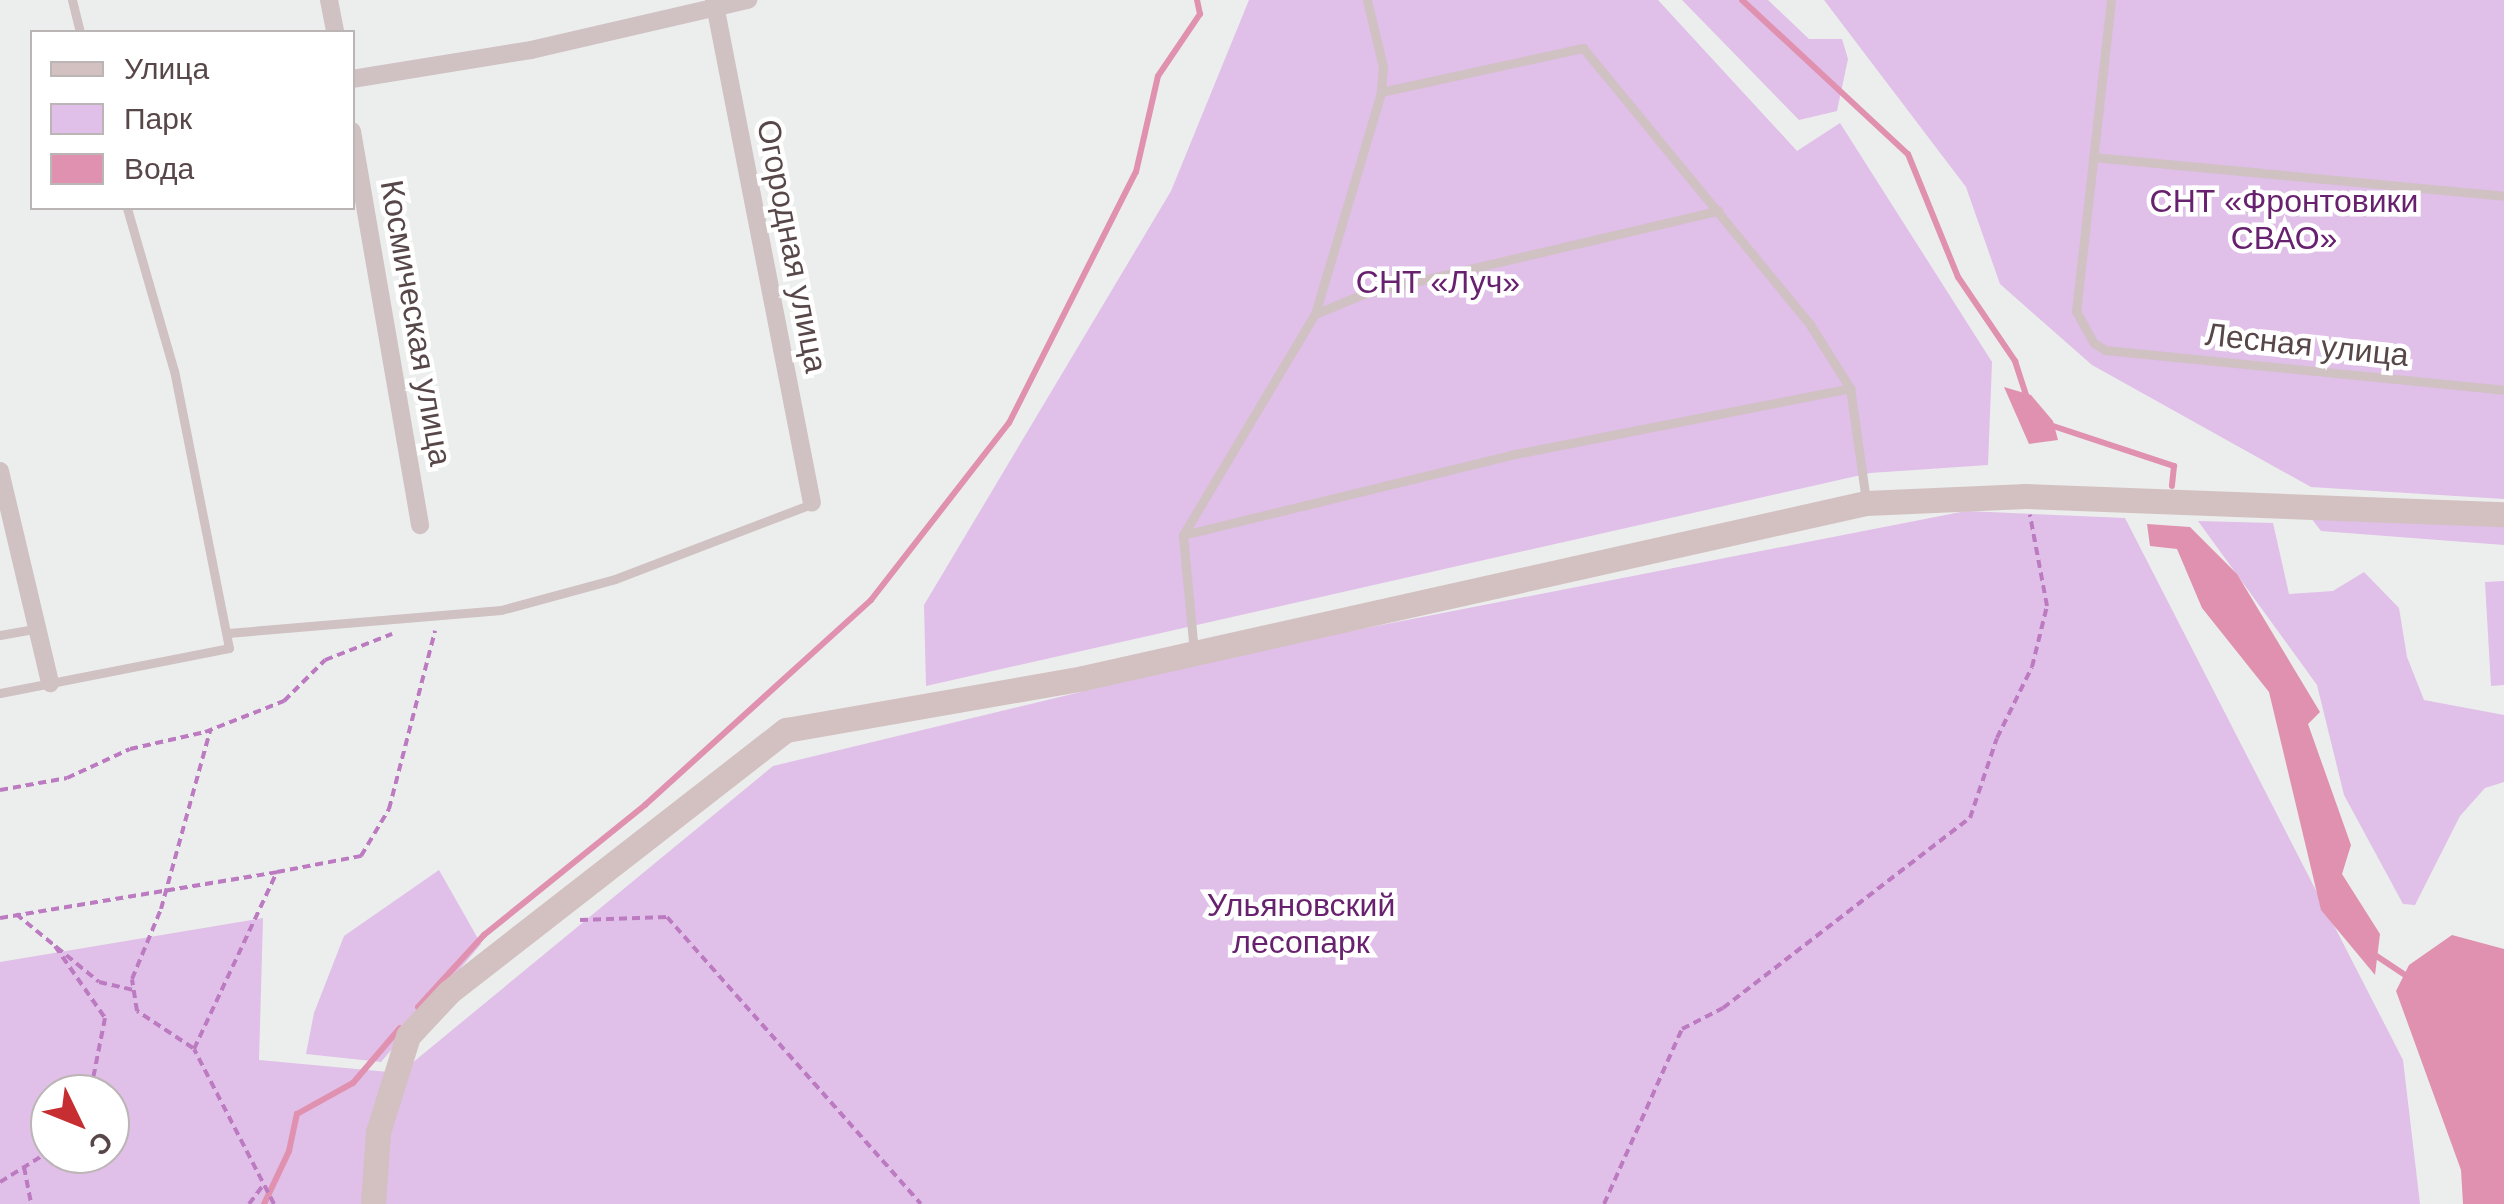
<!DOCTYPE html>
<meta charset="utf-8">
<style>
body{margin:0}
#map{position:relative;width:2504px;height:1204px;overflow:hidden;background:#eceeed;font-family:Arial,sans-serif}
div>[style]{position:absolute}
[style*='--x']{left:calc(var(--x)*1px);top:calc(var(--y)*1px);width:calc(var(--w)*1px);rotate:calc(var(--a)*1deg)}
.green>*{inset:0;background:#e0bfe8}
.water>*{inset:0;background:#e091af}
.stream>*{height:6px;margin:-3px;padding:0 3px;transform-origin:3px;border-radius:3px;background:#e091af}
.path>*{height:4px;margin-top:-2px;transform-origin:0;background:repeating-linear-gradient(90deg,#bc7bc1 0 8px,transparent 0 13px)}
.lane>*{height:9px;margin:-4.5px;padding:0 4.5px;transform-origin:4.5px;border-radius:4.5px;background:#d0c1c3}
.street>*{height:18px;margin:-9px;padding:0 9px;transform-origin:9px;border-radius:9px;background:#d0c1c3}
.secondary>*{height:25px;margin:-12.5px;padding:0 12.5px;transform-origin:12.5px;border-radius:12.5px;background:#d3c1c2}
span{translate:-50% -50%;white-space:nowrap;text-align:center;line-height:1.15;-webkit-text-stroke:9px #fff;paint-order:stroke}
.park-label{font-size:32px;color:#68216e}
.street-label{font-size:32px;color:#574749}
.legend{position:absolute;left:30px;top:30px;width:325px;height:180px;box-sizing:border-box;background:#fff;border:2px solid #bcb5b6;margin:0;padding:12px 18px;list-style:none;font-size:30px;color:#574749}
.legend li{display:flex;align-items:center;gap:20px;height:50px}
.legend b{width:50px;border:2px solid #bcb5b6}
.north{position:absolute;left:30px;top:1074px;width:100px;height:100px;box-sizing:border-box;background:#fff;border:2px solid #bcb5b6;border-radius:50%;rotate:133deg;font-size:28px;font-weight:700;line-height:40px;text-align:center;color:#574749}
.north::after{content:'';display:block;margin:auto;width:35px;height:45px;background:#c62e32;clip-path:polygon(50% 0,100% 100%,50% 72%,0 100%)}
</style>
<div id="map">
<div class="green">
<div style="clip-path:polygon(1249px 0,1658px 0,1797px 151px,1840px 123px,1992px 362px,1988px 465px,1870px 473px,926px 686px,924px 605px,1171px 191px)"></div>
<div style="clip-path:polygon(1682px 0,1768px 0,1809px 39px,1842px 39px,1848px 59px,1837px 111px,1799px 120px)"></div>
<div style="clip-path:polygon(1824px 0,2504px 0,2504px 499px,2311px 487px,2092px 365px,2000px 284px,1966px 187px)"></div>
<div style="clip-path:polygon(evenodd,1966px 511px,2125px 518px,2403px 1060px,2420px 1204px,0 1204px,0 962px,263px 918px,259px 1060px,400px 1073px,773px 766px,1264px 648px,1966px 511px,50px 1094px,110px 1094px,110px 1154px,50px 1154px,50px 1094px)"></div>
<div style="clip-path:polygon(2308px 514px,2504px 526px,2504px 545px,2321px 531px)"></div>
<div style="clip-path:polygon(2198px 521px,2273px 523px,2289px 594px,2333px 591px,2364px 572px,2399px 608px,2407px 657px,2424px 700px,2504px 715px,2504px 782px,2485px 788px,2460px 816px,2415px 905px,2403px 904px,2344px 795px,2317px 685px)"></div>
<div style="clip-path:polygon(2504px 581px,2504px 685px,2491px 686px,2485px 582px)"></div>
<div style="clip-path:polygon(439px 870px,481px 944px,381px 1062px,306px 1054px,314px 1013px,344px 936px)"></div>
</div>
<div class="water">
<div style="clip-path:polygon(2004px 387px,2031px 395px,2053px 421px,2058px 440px,2029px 444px)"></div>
<div style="clip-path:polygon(2147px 524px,2190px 527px,2237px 574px,2320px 712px,2308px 724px,2351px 845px,2342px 874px,2380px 934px,2375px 975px,2321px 910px,2269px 692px,2202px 608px,2177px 549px,2150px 546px)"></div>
<div style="clip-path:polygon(2452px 935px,2504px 949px,2504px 1204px,2463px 1204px,2461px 1170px,2396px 991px,2409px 965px)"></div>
</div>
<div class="stream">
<div style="--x:1742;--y:0;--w:226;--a:42.9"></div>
<div style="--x:1908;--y:154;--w:133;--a:67.9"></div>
<div style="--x:1958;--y:277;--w:102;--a:55.8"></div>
<div style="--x:2015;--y:361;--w:39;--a:72"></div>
<div style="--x:2047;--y:424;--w:134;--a:18.3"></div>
<div style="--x:2174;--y:466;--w:20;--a:96"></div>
<div style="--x:2372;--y:953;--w:43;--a:33.7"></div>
<div style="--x:418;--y:1007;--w:98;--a:-47.5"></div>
<div style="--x:484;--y:935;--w:207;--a:-38.9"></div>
<div style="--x:645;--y:805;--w:305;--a:-42.2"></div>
<div style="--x:871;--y:600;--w:224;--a:-52.1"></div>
<div style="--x:1009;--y:423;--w:281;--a:-63.2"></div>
<div style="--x:1136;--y:172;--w:98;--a:-77.1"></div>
<div style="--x:1158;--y:76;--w:75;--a:-55.9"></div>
<div style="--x:1200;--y:14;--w:14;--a:-102"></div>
<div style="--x:264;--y:1204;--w:59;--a:-64.7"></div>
<div style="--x:289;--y:1151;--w:38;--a:-78"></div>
<div style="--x:297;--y:1114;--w:64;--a:-29"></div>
<div style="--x:353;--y:1083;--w:72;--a:-49.5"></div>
</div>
<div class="path">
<div style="--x:0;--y:790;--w:68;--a:-10.2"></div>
<div style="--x:67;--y:778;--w:69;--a:-24.7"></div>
<div style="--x:130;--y:749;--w:77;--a:-12.8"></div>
<div style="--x:205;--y:732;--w:85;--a:-21.4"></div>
<div style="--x:284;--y:701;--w:58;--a:-45"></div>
<div style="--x:325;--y:660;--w:72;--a:-21.2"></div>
<div style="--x:16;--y:914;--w:107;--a:39.3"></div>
<div style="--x:99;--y:982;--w:36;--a:13"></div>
<div style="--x:0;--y:918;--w:281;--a:-9.4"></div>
<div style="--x:580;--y:920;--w:87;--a:-2"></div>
<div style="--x:667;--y:917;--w:383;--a:48.5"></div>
<div style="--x:55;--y:946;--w:88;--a:55.2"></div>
<div style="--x:105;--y:1018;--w:77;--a:101.2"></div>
<div style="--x:193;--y:1048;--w:67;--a:-146.5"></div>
<div style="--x:137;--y:1011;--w:32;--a:-99"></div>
<div style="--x:132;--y:979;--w:76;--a:-67.5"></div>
<div style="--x:161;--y:909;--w:185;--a:-74.6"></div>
<div style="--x:24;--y:1167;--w:38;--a:79"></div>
<div style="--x:0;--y:1182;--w:59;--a:-31.8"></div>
<div style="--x:249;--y:1204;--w:25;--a:-53"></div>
<div style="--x:274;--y:1204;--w:174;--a:-117.3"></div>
<div style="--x:194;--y:1049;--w:195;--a:-64.9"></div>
<div style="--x:277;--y:872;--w:86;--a:-10.8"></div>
<div style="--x:361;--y:856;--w:55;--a:-59.2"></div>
<div style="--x:389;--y:809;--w:184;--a:-75.5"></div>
<div style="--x:1604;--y:1204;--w:192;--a:-66"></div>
<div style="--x:1682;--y:1029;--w:46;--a:-27.1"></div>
<div style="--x:1723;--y:1008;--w:312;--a:-37.6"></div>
<div style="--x:1970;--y:818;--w:84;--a:-71.4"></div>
<div style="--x:1997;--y:738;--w:79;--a:-63.8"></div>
<div style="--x:2032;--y:667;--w:63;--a:-76.2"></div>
<div style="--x:2047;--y:606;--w:93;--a:-100.6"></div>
</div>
<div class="lane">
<div style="--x:72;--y:0;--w:33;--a:76"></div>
<div style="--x:1367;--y:0;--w:69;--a:76.6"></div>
<div style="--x:1383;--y:67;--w:25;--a:95"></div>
<div style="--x:2111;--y:0;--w:313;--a:96.4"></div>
<div style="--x:2076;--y:311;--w:37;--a:61"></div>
<div style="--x:2094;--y:343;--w:13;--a:32"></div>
<div style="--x:2105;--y:350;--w:401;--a:5.7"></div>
<div style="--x:2093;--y:157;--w:413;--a:5.4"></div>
<div style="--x:1315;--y:314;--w:52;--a:-22.6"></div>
<div style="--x:1363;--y:294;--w:365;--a:-13.2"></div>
<div style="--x:1183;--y:535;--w:337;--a:-13.7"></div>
<div style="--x:1510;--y:455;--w:347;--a:-11.1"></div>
<div style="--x:228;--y:633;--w:274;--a:-4.8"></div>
<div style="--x:501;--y:610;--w:118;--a:-15.2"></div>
<div style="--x:615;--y:579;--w:210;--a:-20.9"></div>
<div style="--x:0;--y:635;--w:35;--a:-10"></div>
<div style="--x:1194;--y:652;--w:118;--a:-95.4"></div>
<div style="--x:1183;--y:535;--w:257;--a:-59.2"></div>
<div style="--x:1315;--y:314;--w:232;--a:-73.4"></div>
<div style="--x:1381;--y:92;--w:207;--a:-12.3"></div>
<div style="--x:1583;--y:48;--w:356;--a:50.6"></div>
<div style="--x:1809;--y:323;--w:77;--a:57.8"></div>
<div style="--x:1850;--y:388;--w:113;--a:81.9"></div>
<div style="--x:0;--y:693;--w:233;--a:-11.1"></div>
<div style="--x:229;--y:648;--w:282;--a:-101.2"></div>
<div style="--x:174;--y:371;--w:170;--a:-106.1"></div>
</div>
<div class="street">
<div style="--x:329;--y:0;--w:33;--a:79"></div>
<div style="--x:714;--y:0;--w:512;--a:78.98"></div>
<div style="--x:352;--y:79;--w:181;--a:-9.2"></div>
<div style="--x:531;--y:50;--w:223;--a:-13"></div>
<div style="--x:352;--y:131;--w:400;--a:80.2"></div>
<div style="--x:0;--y:471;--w:218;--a:76.7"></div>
</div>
<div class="secondary">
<div style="--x:373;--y:1204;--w:72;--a:-86"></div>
<div style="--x:378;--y:1132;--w:101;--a:-72.6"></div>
<div style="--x:408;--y:1036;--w:60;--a:-47"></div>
<div style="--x:449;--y:992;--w:427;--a:-37.9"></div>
<div style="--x:786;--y:730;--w:302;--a:-9.9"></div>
<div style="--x:1083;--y:678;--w:802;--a:-12.6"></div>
<div style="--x:1866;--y:503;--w:160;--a:-2.5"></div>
<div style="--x:2026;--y:496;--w:478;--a:2.2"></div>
</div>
<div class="park-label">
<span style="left:2284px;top:220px">СНТ «Фронтовики<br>СВАО»</span>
<span style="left:1438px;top:282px">СНТ «Луч»</span>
<span style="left:1301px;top:924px">Ульяновский<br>лесопарк</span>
</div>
<div class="street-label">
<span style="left:792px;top:246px;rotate:79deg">Огородная улица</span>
<span style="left:416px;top:323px;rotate:80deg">Космическая улица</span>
<span style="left:2307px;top:345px;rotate:6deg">Лесная улица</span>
</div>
<ul class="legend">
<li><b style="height:12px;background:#d3c1c2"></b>Улица</li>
<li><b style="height:28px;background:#e0bfe8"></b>Парк</li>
<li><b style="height:28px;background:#e091af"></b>Вода</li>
</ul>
<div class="north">С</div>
</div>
